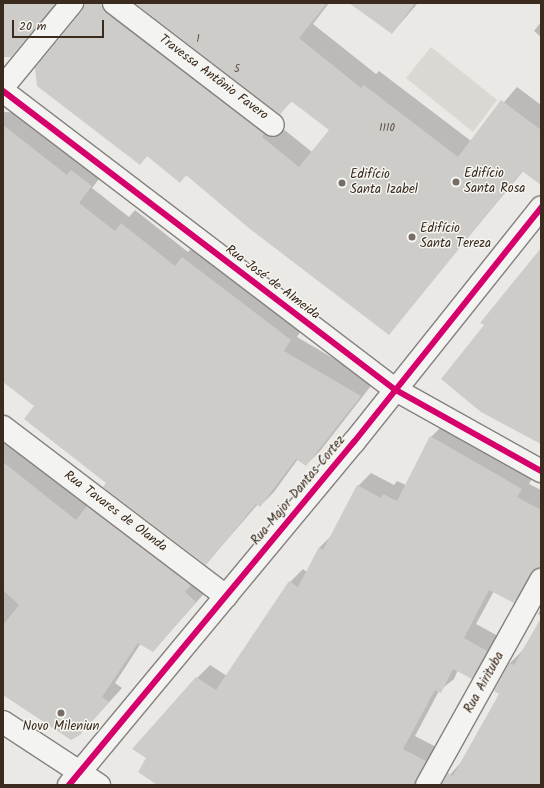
<!DOCTYPE html>
<meta charset="utf-8">
<style>
body{margin:0}
#map{position:relative;width:544px;height:788px;overflow:hidden;background:#eae9e6;font-family:Kalam,sans-serif}
div>[style]{position:absolute}
[style*='--x']{left:calc(var(--x)*1px);top:calc(var(--y)*1px);width:calc(var(--w)*1px);rotate:calc(var(--a)*1deg)}
.green>*{inset:0;background:#dad8d3}
.shadow>*{inset:0;background:#0003}
.building>*{inset:0;background:#cdccc9}
.roads{filter:drop-shadow(1px 0 #85817d) drop-shadow(-1px 0 #85817d) drop-shadow(0 1px #85817d) drop-shadow(0 -1px #85817d)}
.minor>*{height:22px;margin:-11px;padding:0 11px;transform-origin:11px;border-radius:11px;background:#f3f3f1}
.tertiary>*{height:22px;margin:-11px;padding:0 11px;transform-origin:11px;border-radius:11px;background:#f3f3f1}
.cycleway>*{height:6px;margin:-3px;padding:0 3px;transform-origin:3px;border-radius:3px;background:#d6006c}
.dots>*{width:11px;height:11px;translate:-50% -50%;box-sizing:border-box;border:2px solid #f6f6f2;border-radius:50%}
span{translate:-50% -50%;white-space:nowrap;text-align:center;line-height:1.15;-webkit-text-stroke:3px #f6f6f2;paint-order:stroke}
.number-label{font-size:11px;color:#605249}
.number-label span{-webkit-text-stroke-width:0}
.street-label{font-size:13px;color:#3b2a1e}
.poi-label{font-size:13px;color:#3b2a1e}
.left{translate:0 -50%;text-align:left}
.frame{position:absolute;inset:0;border:4px solid #3b2a1e;pointer-events:none}
.scale{position:absolute;left:12px;top:20px;width:92px;height:18px;box-sizing:border-box;border:2px solid #3b2a1e;border-top:0;padding-left:5px;font-size:12px;line-height:14px;white-space:nowrap;color:#3b2a1e;-webkit-text-stroke:3px #f6f6f2;paint-order:stroke}
</style>
<div id="map">
<div class="green">
<div style="clip-path:polygon(431px 47px,497px 100px,473px 132px,406px 78px)"></div>
</div>
<div class="shadow">
<div style="clip-path:polygon(3px 3px,57px 3px,11px 56px,3px 56px)"></div>
<div style="clip-path:polygon(92px 3px,126px 3px,312px 152px,330px 130px,292px 101px,280px 113px,136px 3px,329px 3px,313px 24px,376px 74px,379px 71px,471px 141px,517px 87px,541px 105px,541px 174px,523px 171px,389px 333px,187px 174px,180px 181px,148px 155px,140px 163px)"></div>
<div style="clip-path:polygon(351px 3px,418px 3px,392px 33px)"></div>
<div style="clip-path:polygon(541px 22px,541px 37px,534px 31px)"></div>
<div style="clip-path:polygon(3px 112px,31px 113px,105px 171px,92px 188px,129px 217px,135px 210px,188px 252px,197px 243px,304px 326px,297px 337px,374px 382px,320px 451px,306px 465px,298px 459px,274px 492px,260px 506px,258px 504px,206px 564px,107px 482px,35px 406px,3px 380px)"></div>
<div style="clip-path:polygon(444px 424px,534px 475px,529px 484px,541px 490px,541px 564px,527px 588px,514px 601px,494px 591px,476px 624px,500px 637px,485px 665px,471px 678px,458px 670px,454px 679px,439px 691px,415px 736px,438px 748px,434px 783px,443px 783px,462px 761px,500px 693px,495px 691px,510px 663px,523px 650px,541px 620px,541px 785px,159px 785px,197px 678px,210px 665px,227px 676px,290px 582px,303px 569px,307px 572px,319px 548px,331px 536px,358px 486px,371px 473px,394px 485px,397px 481px,406px 485px,431px 437px)"></div>
<div style="clip-path:polygon(3px 428px,23px 453px,89px 506px,102px 493px,209px 588px,153px 651px,141px 643px,115px 683px,122px 688px,94px 719px,3px 694px)"></div>
<div style="clip-path:polygon(541px 608px,541px 616px,538px 614px)"></div>
</div>
<div class="building">
<div style="clip-path:polygon(3px 3px,56px 3px,11px 57px,3px 57px)"></div>
<div style="clip-path:polygon(84px 3px,102px 3px,106px 13px,264px 134px,262px 137px,299px 167px,329px 130px,291px 101px,280px 115px,135px 3px,327px 3px,299px 38px,361px 88px,364px 85px,458px 157px,501px 100px,541px 130px,541px 185px,522px 171px,389px 335px,250px 229px,186px 175px,180px 183px,147px 156px,140px 165px,37px 86px,35px 68px,82px 11px)"></div>
<div style="clip-path:polygon(349px 3px,415px 3px,392px 34px)"></div>
<div style="clip-path:polygon(3px 125px,67px 175px,71px 170px,92px 186px,79px 203px,115px 231px,121px 223px,175px 266px,182px 257px,291px 340px,284px 351px,361px 396px,306px 466px,296px 459px,260px 507px,256px 504px,206px 565px,103px 487px,106px 483px,24px 419px,34px 406px,3px 382px)"></div>
<div style="clip-path:polygon(541px 248px,541px 444px,481px 412px,441px 379px,484px 325px,480px 323px)"></div>
<div style="clip-path:polygon(430px 436px,522px 489px,517px 497px,541px 510px,541px 568px,530px 574px,514px 603px,489px 590px,464px 638px,487px 651px,472px 679px,453px 669px,441px 693px,435px 690px,403px 749px,426px 761px,415px 785px,157px 785px,138px 772px,146px 758px,132px 749px,196px 677px,216px 690px,289px 581px,298px 587px,319px 547px,323px 550px,357px 485px,381px 498px,383px 494px,397px 501px)"></div>
<div style="clip-path:polygon(3px 462px,76px 520px,87px 506px,191px 585px,185px 592px,196px 602px,153px 652px,138px 643px,102px 697px,109px 702px,80px 735px,71px 740px,3px 695px,3px 625px,19px 605px,3px 590px)"></div>
<div style="clip-path:polygon(541px 618px,541px 785px,441px 785px,448px 773px,453px 776px,499px 694px,494px 691px,509px 663px,514px 665px)"></div>
</div>
<div class="roads">
<div class="minor">
<div style="--x:114;--y:3;--w:200;--a:37.5"></div>
<div style="--x:3;--y:87;--w:109;--a:-50.6"></div>
<div style="--x:3;--y:91;--w:494;--a:37.3"></div>
<div style="--x:396;--y:390;--w:166;--a:29.2"></div>
<div style="--x:3;--y:427;--w:280;--a:37.2"></div>
<div style="--x:3;--y:722;--w:93;--a:33.2"></div>
<div style="--x:427;--y:785;--w:235;--a:-60.9"></div>
</div>
<div class="tertiary">
<div style="--x:81;--y:773;--w:22;--a:34"></div>
<div style="--x:69;--y:785;--w:446;--a:-50.3"></div>
<div style="--x:354;--y:442;--w:300;--a:-51.4"></div>
</div>
</div>
<div class="cycleway">
<div style="--x:3;--y:91;--w:494;--a:37.3"></div>
<div style="--x:396;--y:390;--w:166;--a:29.2"></div>
<div style="--x:69;--y:785;--w:446;--a:-50.3"></div>
<div style="--x:354;--y:442;--w:300;--a:-51.4"></div>
</div>
<div class="dots">
<div style="left:456px;top:182px;background:#786d64"></div>
<div style="left:342px;top:183px;background:#786d64"></div>
<div style="left:412px;top:237px;background:#786d64"></div>
<div style="left:61px;top:713px;background:#786d64"></div>
</div>
<div class="number-label">
<span style="left:198px;top:39px">1</span>
<span style="left:237px;top:69px">5</span>
<span style="left:387px;top:128px">1110</span>
</div>
<div class="street-label">
<span style="left:213px;top:78px;rotate:37deg">Travessa Antônio Favero</span>
<span style="left:272px;top:283px;rotate:37deg">Rua José de Almeida</span>
<span style="left:299px;top:491px;rotate:-50deg">Rua Major Dantas Cortez</span>
<span style="left:115px;top:512px;rotate:37deg">Rua Tavares de Olanda</span>
<span style="left:485px;top:683px;rotate:-61deg">Rua Airituba</span>
</div>
<div class="poi-label">
<span class="left" style="left:464px;top:182px">Edifício<br>Santa Rosa</span>
<span class="left" style="left:350px;top:183px">Edifício<br>Santa Izabel</span>
<span class="left" style="left:420px;top:237px">Edifício<br>Santa Tereza</span>
<span style="left:61px;top:727px">Novo Mileniun</span>
</div>
<div class="frame"></div>
<div class="scale">20 m</div>
</div>
